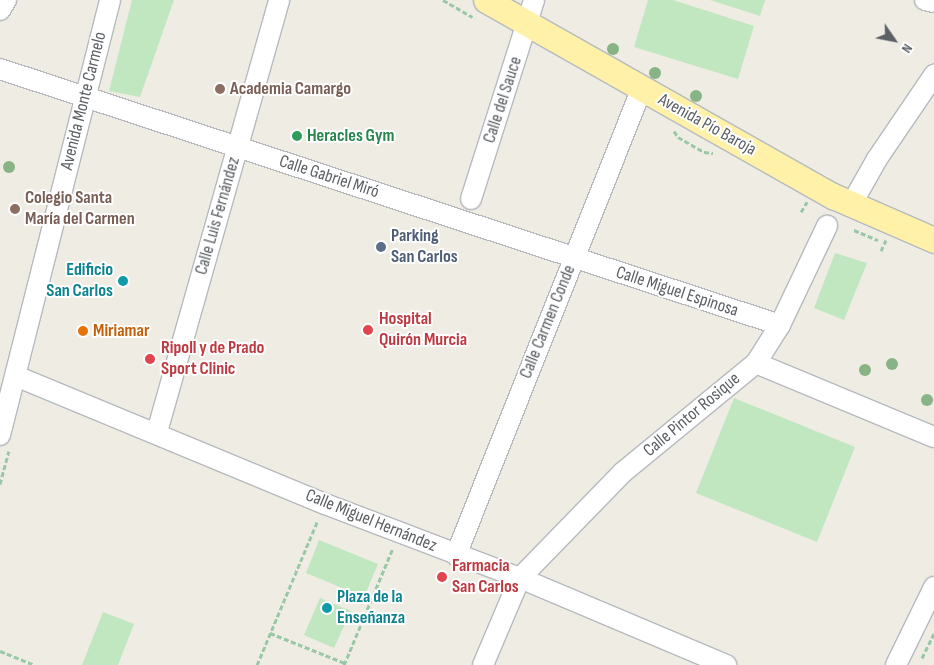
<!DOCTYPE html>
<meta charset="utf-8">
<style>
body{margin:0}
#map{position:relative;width:934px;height:665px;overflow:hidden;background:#efece4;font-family:"Sofia Sans Condensed",sans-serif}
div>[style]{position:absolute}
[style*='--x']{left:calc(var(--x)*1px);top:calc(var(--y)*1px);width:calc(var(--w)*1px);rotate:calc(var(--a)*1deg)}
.green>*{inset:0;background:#c0e7c0}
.path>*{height:3px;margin-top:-1.5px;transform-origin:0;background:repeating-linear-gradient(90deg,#99c8a6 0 5px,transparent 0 7.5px)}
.roads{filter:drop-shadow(1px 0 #b6babe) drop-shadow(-1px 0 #b6babe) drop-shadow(0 1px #b6babe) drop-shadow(0 -1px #b6babe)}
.minor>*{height:20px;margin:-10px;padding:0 10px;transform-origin:10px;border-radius:10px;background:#fff}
.major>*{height:25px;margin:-12.5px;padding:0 12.5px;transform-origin:12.5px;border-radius:12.5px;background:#fff1a8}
.trees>*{width:12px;height:12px;margin:-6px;border-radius:50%;background:#88b385}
.dots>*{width:14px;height:14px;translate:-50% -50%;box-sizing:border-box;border:2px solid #fff;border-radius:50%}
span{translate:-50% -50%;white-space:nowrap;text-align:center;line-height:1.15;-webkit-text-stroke:4px #fff;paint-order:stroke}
.education-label{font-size:18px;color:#785e54;font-weight:700}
.left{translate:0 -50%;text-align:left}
.street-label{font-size:18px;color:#5c6065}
.leisure-label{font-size:18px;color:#27864d;font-weight:700}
.service-label{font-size:18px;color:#4e5e75;font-weight:700}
.culture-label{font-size:18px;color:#0d838f;font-weight:700}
.right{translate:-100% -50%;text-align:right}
.health-label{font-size:18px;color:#be3a42;font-weight:700}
.food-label{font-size:18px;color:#c56008;font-weight:700}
.north{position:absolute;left:869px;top:15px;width:50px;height:50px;-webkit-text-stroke:4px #fff;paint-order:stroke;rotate:123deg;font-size:14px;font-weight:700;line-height:20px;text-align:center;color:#5c6065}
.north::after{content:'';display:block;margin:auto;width:18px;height:22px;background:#5c6065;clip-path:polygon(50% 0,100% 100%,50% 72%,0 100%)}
</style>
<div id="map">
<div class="green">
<div style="clip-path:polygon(132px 0,174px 0,140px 97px,109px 91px)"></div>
<div style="clip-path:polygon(648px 0,673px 0,754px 26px,738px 79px,634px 47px)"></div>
<div style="clip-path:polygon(710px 0,765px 0,760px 16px)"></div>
<div style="clip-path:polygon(835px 253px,867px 263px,844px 320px,814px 308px)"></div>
<div style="clip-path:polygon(734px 398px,855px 447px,817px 542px,696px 493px)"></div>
<div style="clip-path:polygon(319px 540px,378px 564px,364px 597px,306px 573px)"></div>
<div style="clip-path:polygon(320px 598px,351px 611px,334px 648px,304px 635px)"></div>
<div style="clip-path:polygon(103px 612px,134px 624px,118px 665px,82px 665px)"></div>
</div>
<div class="path">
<div style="--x:443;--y:0;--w:34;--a:30"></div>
<div style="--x:674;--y:131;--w:7;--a:56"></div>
<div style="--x:678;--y:137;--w:30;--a:30"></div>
<div style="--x:704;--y:152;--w:9;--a:6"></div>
<div style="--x:801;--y:212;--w:12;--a:-59"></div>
<div style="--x:854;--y:230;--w:26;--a:23"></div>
<div style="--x:881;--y:251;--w:12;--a:-66"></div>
<div style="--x:0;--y:484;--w:34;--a:-75"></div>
<div style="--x:270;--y:633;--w:81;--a:21.8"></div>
<div style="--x:0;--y:651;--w:37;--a:22"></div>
<div style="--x:922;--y:658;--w:28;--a:-64"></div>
<div style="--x:257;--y:665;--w:157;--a:-67.2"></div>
<div style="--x:344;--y:665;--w:127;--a:-67.3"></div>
</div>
<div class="roads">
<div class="minor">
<div style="--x:925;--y:0;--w:9;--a:13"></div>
<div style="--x:0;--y:10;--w:12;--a:-59"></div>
<div style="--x:0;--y:69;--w:821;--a:18.17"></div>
<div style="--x:471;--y:199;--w:209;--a:-72.4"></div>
<div style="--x:851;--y:205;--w:53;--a:-60.5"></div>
<div style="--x:877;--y:159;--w:102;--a:-55.8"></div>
<div style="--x:756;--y:363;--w:193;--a:22.6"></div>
<div style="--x:16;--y:376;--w:334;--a:22.5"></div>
<div style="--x:325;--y:504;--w:209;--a:20.8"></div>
<div style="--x:520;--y:578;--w:224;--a:22.9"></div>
<div style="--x:157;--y:432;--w:449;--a:-74.2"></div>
<div style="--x:0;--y:435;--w:449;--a:-75.8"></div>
<div style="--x:456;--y:555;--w:503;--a:-68.28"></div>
<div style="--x:483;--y:665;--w:95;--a:-67"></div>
<div style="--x:520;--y:578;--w:146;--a:-45.8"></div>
<div style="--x:622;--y:473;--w:173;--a:-39.4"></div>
<div style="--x:756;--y:363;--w:45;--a:-57.7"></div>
<div style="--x:780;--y:325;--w:110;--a:-64.6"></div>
<div style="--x:896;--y:665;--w:87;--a:-64"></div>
</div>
<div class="major">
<div style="--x:486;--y:0;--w:399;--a:29.5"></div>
<div style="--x:833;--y:196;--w:110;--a:23.5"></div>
</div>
</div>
<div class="trees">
<div style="left:613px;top:49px"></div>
<div style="left:655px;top:73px"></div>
<div style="left:696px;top:96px"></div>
<div style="left:9px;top:167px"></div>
<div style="left:892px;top:364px"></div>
<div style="left:865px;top:370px"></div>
<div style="left:927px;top:400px"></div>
</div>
<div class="dots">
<div style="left:220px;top:89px;background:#8d6e63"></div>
<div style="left:297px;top:136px;background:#2e9e5b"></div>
<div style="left:15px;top:209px;background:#8d6e63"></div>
<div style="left:381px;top:247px;background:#5c6f8a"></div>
<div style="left:123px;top:281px;background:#0f9aa8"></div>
<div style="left:368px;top:330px;background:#e0444e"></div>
<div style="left:83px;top:331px;background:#e8710a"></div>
<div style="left:150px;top:359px;background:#e0444e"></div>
<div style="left:442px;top:577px;background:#e0444e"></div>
<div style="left:327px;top:608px;background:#0f9aa8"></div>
</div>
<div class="education-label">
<span class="left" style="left:230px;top:89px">Academia Camargo</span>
<span class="left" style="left:25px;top:209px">Colegio Santa<br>María del Carmen</span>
</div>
<div class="street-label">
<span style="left:503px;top:100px;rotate:-72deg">Calle del Sauce</span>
<span style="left:84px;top:101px;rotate:-76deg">Avenida Monte Carmelo</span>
<span style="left:707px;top:125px;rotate:29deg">Avenida Pío Baroja</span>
<span style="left:329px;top:177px;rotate:18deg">Calle Gabriel Miró</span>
<span style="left:218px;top:216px;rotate:-74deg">Calle Luis Fernández</span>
<span style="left:677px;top:292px;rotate:18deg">Calle Miguel Espinosa</span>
<span style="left:548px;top:322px;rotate:-68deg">Calle Carmen Conde</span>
<span style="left:692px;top:415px;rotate:-40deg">Calle Pintor Rosique</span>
<span style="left:371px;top:521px;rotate:22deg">Calle Miguel Hernández</span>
</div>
<div class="leisure-label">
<span class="left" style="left:307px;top:136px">Heracles Gym</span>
</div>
<div class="service-label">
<span class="left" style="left:391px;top:247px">Parking<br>San Carlos</span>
</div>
<div class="culture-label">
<span class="right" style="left:113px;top:281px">Edificio<br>San Carlos</span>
<span class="left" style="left:337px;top:608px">Plaza de la<br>Enseñanza</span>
</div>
<div class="health-label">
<span class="left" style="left:379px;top:330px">Hospital<br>Quirón Murcia</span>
<span class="left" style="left:161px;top:359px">Ripoll y de Prado<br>Sport Clinic</span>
<span class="left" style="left:452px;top:577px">Farmacia<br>San Carlos</span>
</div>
<div class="food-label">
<span class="left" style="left:93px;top:331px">Miriamar</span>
</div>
<div class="north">N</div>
</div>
